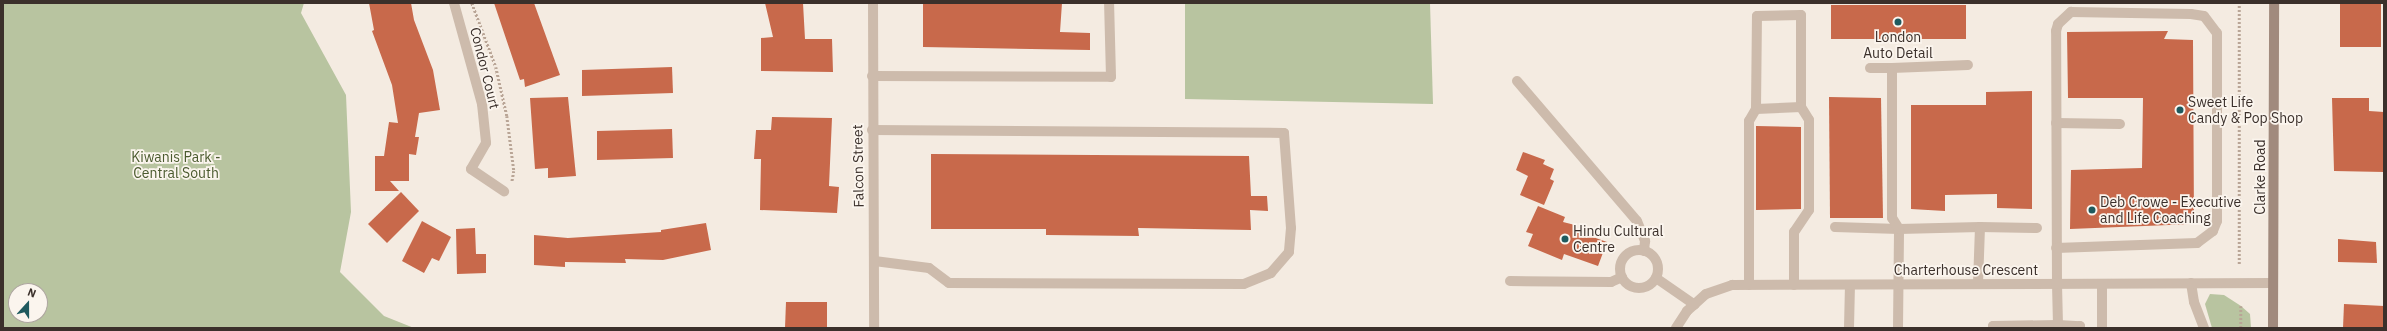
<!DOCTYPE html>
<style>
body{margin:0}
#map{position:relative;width:2387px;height:331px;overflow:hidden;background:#f4ebe1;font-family:"IBM Plex Sans",sans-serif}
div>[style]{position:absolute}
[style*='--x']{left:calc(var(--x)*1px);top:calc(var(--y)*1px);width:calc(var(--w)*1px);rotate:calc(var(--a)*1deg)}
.green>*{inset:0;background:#b8c4a0}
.building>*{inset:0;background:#c8694b}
.path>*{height:2.5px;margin-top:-1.25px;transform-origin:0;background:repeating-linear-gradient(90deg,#b9a596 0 2px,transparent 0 4px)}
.lane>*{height:10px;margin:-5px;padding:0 5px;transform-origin:5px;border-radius:5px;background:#cdbbac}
.lane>.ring{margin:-5px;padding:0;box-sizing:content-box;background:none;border:10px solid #cdbbac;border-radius:50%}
.street>*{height:10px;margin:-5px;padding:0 5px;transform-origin:5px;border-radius:5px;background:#cdbbac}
.secondary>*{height:10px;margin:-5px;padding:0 5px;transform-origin:5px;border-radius:5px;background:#a18a7d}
.dots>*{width:11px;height:11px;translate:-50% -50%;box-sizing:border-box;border:2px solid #fbf5ee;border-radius:50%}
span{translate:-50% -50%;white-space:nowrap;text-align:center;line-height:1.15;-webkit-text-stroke:3.5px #fbf5ee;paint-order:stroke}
.poi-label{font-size:14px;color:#3b302b}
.left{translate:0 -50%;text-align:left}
.street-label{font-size:14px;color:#3b302b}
.park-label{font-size:14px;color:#4a5a2e}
.frame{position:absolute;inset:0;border:4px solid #3b302b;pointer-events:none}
.north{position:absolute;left:8px;top:283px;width:40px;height:40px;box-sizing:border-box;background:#fbf5ee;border:1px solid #aea6a0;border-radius:50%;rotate:21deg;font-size:11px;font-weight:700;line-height:16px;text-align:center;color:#3b302b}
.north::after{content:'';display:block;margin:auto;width:14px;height:18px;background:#1f5a5e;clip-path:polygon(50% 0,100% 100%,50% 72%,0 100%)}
</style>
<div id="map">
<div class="green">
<div style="clip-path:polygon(evenodd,3px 3px,304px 3px,301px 13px,346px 95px,351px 212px,340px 272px,384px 316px,414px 328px,3px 328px,3px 3px,16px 291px,40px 291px,40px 315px,16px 315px,16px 291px)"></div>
<div style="clip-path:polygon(1185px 3px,1430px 3px,1433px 104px,1185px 99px)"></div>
<div style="clip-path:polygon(2210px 294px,2224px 295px,2241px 306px,2250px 314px,2251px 328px,2212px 328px,2205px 304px)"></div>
</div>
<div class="building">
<div style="clip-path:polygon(369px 3px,411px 3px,414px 20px,433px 70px,440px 110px,419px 113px,415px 137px,419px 137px,416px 155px,409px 154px,409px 181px,390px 181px,399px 191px,375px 191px,375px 156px,384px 156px,389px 122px,398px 123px,392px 85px,372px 31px,374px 30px)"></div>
<div style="clip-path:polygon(494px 3px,534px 3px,560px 75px,525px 87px,524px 79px,520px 80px)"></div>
<div style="clip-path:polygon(765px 3px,803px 3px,805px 39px,832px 39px,833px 72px,761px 71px,761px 38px,773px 37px)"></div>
<div style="clip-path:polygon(923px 3px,1062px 3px,1060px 32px,1090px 33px,1090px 50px,923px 47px)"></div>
<div style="clip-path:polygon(2340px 3px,2381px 3px,2381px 47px,2340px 47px)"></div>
<div style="clip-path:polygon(1831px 5px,1966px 5px,1966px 39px,1831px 39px)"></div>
<div style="clip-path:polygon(2168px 31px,2164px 39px,2193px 40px,2194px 224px,2070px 229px,2071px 170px,2142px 168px,2143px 98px,2068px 98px,2067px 32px)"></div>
<div style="clip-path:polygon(672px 67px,673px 93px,582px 96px,582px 70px)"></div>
<div style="clip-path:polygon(2032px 91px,2032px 209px,1997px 208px,1997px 194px,1945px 195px,1945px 211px,1911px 209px,1911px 105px,1986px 105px,1986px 92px)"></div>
<div style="clip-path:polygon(568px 97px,576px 176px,548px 178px,548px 168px,535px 169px,530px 98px)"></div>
<div style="clip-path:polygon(1829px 97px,1881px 98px,1883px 218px,1830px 218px)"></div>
<div style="clip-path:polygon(2332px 98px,2369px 98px,2369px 111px,2384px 112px,2384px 172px,2334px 171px)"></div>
<div style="clip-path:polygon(772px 117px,832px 118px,829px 186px,839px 187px,837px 213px,760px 210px,761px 159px,754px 159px,756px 130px,771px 130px)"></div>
<div style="clip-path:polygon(1756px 126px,1801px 127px,1801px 209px,1756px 210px)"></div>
<div style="clip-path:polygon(672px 129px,673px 158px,597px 160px,597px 131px)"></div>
<div style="clip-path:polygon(1523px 152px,1545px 160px,1543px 164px,1554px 169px,1550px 179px,1554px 181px,1544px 205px,1520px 195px,1528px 176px,1516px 170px)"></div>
<div style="clip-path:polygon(931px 154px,1249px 156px,1251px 196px,1267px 196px,1268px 211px,1250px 210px,1251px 230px,1138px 228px,1139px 236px,1046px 235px,1046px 229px,931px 229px)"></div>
<div style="clip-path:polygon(401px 192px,419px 211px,387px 243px,368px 224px)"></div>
<div style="clip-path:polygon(1538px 206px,1565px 217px,1563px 222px,1575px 225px,1573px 230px,1607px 242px,1598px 266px,1564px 254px,1562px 260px,1528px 246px,1533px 234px,1526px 232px)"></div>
<div style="clip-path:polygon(422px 221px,451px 237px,439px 261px,432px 258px,424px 273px,402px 261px)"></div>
<div style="clip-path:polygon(706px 223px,711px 250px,663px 260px,625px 259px,626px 263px,565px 262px,565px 267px,534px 265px,534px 235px,568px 238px,661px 232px,661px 230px)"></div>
<div style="clip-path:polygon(475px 228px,476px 254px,486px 254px,486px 273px,457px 274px,456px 229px)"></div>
<div style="clip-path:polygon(2338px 239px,2376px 242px,2377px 263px,2338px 262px)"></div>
<div style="clip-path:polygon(786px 302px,827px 302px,827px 328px,785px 328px)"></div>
<div style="clip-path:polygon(2344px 304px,2384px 306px,2384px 328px,2343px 328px)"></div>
</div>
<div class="path">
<div style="--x:472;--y:3;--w:68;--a:69.4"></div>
<div style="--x:496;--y:67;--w:50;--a:77.3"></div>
<div style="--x:507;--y:116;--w:55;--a:82.7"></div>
<div style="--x:514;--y:171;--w:11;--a:100"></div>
<div style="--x:2239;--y:264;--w:261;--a:-90"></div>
<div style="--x:2241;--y:306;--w:22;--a:90"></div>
</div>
<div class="lane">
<div style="--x:1870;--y:68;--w:22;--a:0"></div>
<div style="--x:872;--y:76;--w:239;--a:0.2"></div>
<div style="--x:1111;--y:77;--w:74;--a:-91.5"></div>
<div style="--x:1517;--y:81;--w:184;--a:49.4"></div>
<div style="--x:1637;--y:221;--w:22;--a:68"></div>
<div style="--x:1645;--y:241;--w:10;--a:96"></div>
<div style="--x:1756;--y:109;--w:45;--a:-2.5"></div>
<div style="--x:2056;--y:123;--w:64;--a:0.9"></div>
<div style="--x:872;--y:130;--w:412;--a:0.4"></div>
<div style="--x:1284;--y:133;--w:95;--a:85.8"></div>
<div style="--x:1291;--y:228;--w:24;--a:95"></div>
<div style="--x:1289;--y:252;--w:28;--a:131"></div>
<div style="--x:1271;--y:273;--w:29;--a:158"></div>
<div style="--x:1244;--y:284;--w:295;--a:-179.8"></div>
<div style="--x:949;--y:283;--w:25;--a:-143"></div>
<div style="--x:929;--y:268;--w:55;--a:-172.7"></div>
<div style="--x:1835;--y:227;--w:64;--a:1.8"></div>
<div style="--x:1899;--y:229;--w:81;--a:-1.4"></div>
<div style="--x:1980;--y:227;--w:57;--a:92"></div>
<div style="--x:1980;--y:227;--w:57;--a:1"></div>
<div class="ring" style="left:1620px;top:250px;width:28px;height:28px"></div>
<div style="--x:1656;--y:278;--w:47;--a:34.7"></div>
<div style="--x:1510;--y:281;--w:101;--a:0.6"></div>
<div style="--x:1611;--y:282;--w:12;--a:-24"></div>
<div style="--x:2191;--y:283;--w:19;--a:81"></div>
<div style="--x:2194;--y:302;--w:28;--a:69"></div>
<div style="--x:1749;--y:285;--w:164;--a:-90"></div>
<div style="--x:1749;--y:121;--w:14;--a:-60"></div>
<div style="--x:1756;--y:109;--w:93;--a:-89.4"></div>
<div style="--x:1757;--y:16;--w:44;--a:-1.3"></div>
<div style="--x:1801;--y:15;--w:92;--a:90"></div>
<div style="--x:1801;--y:107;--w:15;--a:58"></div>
<div style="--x:1809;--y:120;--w:90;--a:90"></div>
<div style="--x:1809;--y:210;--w:27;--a:124"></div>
<div style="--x:1794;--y:232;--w:53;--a:90"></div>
<div style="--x:2058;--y:325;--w:22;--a:3"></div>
<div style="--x:2080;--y:326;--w:2;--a:90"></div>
<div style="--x:1849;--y:328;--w:43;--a:-88.7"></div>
<div style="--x:1898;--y:328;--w:99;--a:-89.4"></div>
<div style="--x:1899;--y:229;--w:13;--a:-122"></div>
<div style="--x:1892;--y:218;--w:150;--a:-90"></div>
<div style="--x:1892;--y:68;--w:76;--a:-2.3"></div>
<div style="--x:1993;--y:328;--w:2;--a:-90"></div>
<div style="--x:1993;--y:326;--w:65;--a:-0.9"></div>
<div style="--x:2058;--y:325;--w:41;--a:-91.4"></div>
<div style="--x:2057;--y:284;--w:253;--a:-90.2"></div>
<div style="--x:2056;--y:31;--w:7;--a:-74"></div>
<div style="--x:2058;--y:24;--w:18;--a:-43"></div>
<div style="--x:2071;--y:12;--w:120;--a:1"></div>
<div style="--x:2191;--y:14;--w:13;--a:9"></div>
<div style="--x:2204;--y:16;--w:21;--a:53"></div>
<div style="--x:2217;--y:33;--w:188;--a:90"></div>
<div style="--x:2217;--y:221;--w:11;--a:112"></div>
<div style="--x:2213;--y:231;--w:20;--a:143"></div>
<div style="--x:2197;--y:243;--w:141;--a:178"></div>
<div style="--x:2102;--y:328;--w:44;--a:-90"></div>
</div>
<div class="street">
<div style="--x:454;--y:3;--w:105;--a:74.5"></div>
<div style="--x:482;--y:104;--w:39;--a:84"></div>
<div style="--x:486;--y:143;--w:30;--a:120"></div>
<div style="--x:471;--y:169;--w:40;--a:34"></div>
<div style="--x:873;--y:3;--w:325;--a:89.8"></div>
<div style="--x:1676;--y:328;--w:20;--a:-57"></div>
<div style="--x:1687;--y:311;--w:25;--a:-42"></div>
<div style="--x:1706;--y:294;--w:28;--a:-19"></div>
<div style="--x:1732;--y:285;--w:541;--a:-0.21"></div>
</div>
<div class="secondary">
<div style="--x:2273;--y:328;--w:325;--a:-89.8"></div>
</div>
<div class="dots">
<div style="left:1898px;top:22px;background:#1f5a5e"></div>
<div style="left:2180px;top:110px;background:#1f5a5e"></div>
<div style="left:2092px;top:210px;background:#1f5a5e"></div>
<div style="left:1565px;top:239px;background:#1f5a5e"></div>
</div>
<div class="poi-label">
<span style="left:1898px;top:45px">London<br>Auto Detail</span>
<span class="left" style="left:2188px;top:110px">Sweet Life<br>Candy &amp; Pop Shop</span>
<span class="left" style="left:2100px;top:210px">Deb Crowe - Executive<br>and Life Coaching</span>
<span class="left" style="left:1573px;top:239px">Hindu Cultural<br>Centre</span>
</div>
<div class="street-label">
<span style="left:485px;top:68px;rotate:76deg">Condor Court</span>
<span style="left:858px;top:166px;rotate:-91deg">Falcon Street</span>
<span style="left:2260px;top:177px;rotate:-90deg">Clarke Road</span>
<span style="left:1966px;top:270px">Charterhouse Crescent</span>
</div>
<div class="park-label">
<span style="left:176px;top:165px">Kiwanis Park -<br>Central South</span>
</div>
<div class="frame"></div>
<div class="north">N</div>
</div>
